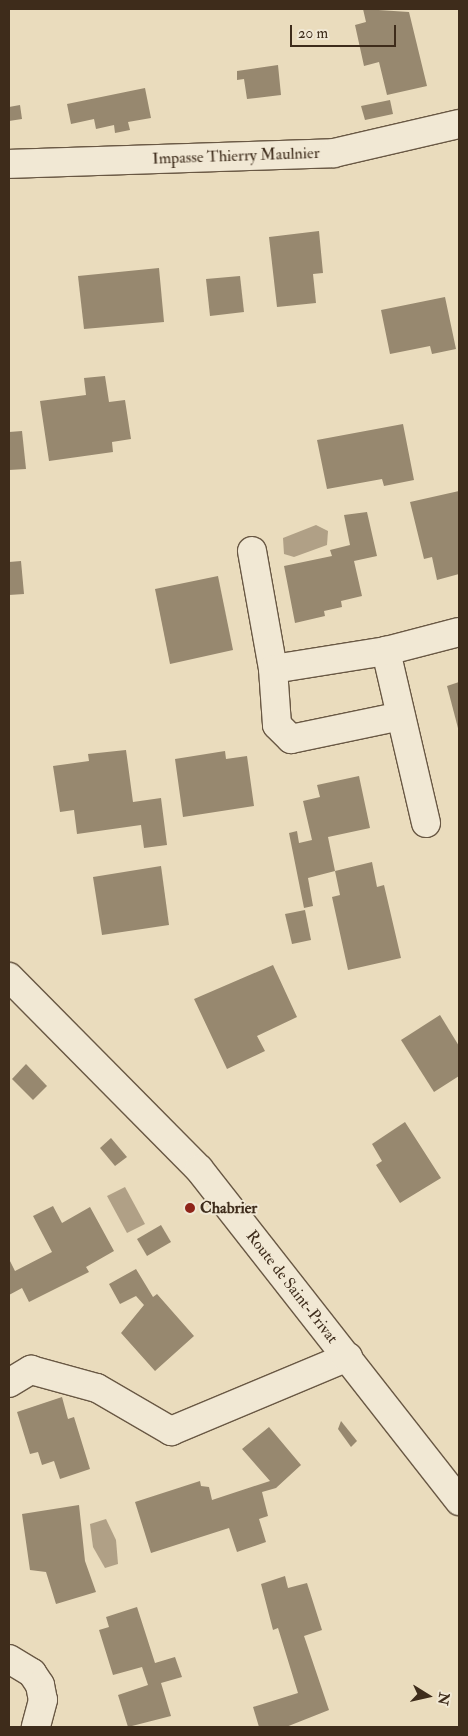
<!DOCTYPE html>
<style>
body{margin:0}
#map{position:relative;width:468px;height:1736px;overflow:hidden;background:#eadcbd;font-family:"IM FELL Double Pica",serif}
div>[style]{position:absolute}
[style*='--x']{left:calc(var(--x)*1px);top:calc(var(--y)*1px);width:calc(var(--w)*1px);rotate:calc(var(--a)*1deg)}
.water>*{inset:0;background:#b0a086}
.building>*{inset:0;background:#97886f}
.roads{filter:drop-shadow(1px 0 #695844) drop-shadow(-1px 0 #695844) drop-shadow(0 1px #695844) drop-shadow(0 -1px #695844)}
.minor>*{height:28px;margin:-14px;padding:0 14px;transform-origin:14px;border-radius:14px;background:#f1e8d4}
.tertiary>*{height:28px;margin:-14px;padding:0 14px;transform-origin:14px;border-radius:14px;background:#f1e8d4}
.dots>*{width:14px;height:14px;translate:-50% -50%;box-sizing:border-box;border:2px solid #f1e8d4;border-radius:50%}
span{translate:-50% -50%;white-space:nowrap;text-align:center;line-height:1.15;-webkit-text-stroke:4px #f1e8d4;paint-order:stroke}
.street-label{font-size:16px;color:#3e2c1b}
.poi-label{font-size:16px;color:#3e2c1b;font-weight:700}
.left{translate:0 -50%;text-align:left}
.frame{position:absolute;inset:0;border:10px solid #3e2c1b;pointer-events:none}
.north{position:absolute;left:403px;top:1671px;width:50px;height:50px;-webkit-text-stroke:4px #f1e8d4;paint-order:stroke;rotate:100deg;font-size:14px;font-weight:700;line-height:20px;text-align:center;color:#3e2c1b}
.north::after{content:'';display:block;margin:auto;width:18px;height:22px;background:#3e2c1b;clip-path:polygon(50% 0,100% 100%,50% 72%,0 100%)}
.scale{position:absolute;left:290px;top:25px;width:106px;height:22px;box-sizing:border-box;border:2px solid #3e2c1b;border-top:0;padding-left:6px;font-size:15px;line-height:18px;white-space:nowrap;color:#3e2c1b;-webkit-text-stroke:4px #f1e8d4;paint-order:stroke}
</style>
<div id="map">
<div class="water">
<div style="clip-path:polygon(316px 525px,328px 531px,327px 545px,294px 557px,284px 554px,283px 538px)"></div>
<div style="clip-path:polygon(125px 1187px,145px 1224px,127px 1233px,107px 1196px)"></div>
<div style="clip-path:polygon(106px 1519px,116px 1540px,118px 1564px,105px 1568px,93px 1547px,90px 1524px)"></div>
</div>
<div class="building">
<div style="clip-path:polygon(363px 9px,409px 12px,427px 86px,387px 95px,379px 62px,364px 66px,355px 25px,366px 22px)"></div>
<div style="clip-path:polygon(278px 65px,281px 95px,247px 99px,244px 79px,237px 80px,237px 71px)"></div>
<div style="clip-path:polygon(145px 88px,151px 118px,128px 122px,130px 130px,115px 133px,114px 125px,96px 129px,94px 119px,71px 124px,67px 104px)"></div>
<div style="clip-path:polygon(390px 100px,393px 114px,365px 120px,361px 106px)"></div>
<div style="clip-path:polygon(20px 105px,22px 119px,9px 121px,9px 107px)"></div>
<div style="clip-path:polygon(319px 231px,323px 273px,313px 274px,316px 303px,277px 307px,269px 237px)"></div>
<div style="clip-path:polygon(159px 268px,164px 322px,84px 329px,78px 276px)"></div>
<div style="clip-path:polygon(240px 276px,244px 312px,210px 316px,206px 279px)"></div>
<div style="clip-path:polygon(445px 297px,456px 349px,432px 354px,430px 346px,390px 354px,381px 310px)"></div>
<div style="clip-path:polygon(105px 376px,109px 402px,125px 400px,131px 439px,112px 442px,113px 452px,49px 461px,40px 401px,86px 395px,84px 378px)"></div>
<div style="clip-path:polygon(403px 424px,414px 480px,384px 486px,382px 479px,327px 489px,317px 440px)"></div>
<div style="clip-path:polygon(22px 431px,26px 469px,9px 470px,9px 432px)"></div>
<div style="clip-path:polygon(459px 491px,459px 574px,437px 580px,432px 557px,424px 559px,410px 502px)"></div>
<div style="clip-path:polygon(367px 512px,377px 556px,354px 561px,362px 596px,341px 601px,342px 607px,324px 611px,325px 616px,295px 623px,284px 566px,332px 556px,330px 550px,350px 545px,344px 515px)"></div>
<div style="clip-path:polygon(21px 561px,24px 594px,9px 595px,9px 562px)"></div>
<div style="clip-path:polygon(218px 576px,233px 650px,170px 664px,155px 589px)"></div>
<div style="clip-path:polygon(459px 682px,459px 732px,447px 686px)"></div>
<div style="clip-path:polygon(126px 750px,133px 802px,161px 798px,167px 845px,144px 848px,141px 825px,77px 834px,74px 810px,60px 812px,53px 766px,89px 761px,88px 754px)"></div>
<div style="clip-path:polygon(225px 751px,226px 759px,247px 756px,254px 806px,183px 817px,175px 759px)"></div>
<div style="clip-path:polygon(359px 776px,370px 828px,328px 837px,335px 871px,308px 878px,313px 906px,304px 908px,289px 833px,297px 831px,299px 843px,312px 840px,303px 801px,320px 797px,317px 785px)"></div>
<div style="clip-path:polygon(372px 862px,377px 887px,384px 885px,401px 958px,348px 970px,332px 897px,340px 895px,335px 871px)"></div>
<div style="clip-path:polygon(161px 866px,169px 925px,102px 935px,93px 877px)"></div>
<div style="clip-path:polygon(305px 910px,311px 940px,292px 944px,285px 914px)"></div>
<div style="clip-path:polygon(273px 965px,297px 1017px,257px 1036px,265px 1051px,227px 1069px,194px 999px)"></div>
<div style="clip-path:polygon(440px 1015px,459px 1046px,459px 1076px,434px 1092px,401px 1040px)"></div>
<div style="clip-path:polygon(26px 1064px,47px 1086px,33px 1100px,12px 1079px)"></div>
<div style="clip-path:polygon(405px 1122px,441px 1178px,400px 1203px,376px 1165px,382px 1161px,372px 1144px)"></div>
<div style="clip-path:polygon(111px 1138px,127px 1157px,115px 1166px,100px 1148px)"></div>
<div style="clip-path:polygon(53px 1206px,62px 1223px,90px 1207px,114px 1251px,86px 1267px,89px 1272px,29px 1302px,22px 1288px,9px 1295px,9px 1259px,15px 1271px,52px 1252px,33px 1216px)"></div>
<div style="clip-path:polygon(161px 1225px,171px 1242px,147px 1256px,137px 1239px)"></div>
<div style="clip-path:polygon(136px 1269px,153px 1297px,157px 1294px,194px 1336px,155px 1371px,121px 1333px,144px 1305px,136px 1296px,120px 1304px,109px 1284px)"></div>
<div style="clip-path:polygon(62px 1397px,68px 1419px,74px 1417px,90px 1469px,60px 1479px,54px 1461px,42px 1465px,38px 1452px,30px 1454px,17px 1412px)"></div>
<div style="clip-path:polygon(341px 1421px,357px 1441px,351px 1447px,338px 1429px)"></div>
<div style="clip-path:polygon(269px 1427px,301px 1465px,276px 1488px,262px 1492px,268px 1516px,259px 1519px,266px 1542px,237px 1552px,229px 1528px,151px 1553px,135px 1502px,200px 1481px,201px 1486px,209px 1487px,212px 1500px,270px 1481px,242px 1449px)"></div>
<div style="clip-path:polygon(79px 1505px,85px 1561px,96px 1592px,56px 1604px,46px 1572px,30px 1570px,22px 1514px)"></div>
<div style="clip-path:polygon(285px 1576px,288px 1588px,307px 1583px,322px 1630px,304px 1636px,329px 1710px,286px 1727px,259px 1727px,253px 1707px,298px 1693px,278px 1628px,273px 1630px,261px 1584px)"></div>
<div style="clip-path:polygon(137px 1607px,155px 1663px,175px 1657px,182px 1677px,161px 1683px,171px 1716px,128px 1727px,118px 1695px,148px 1685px,142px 1667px,113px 1675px,99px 1630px,109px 1627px,106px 1617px)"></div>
</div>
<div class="roads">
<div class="minor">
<div style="--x:9;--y:164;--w:325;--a:-1.9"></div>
<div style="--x:334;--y:153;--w:128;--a:-13.1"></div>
<div style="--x:252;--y:551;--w:120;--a:79.9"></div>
<div style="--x:386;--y:651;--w:114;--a:170.9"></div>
<div style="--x:273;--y:669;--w:56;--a:85.9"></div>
<div style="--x:277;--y:725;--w:20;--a:45"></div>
<div style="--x:291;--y:739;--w:112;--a:-11.8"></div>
<div style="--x:426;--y:823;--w:177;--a:-103.1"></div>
<div style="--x:386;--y:651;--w:75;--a:-14.6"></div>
<div style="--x:9;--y:1383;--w:26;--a:-31"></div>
<div style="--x:31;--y:1370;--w:68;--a:15.3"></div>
<div style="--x:97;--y:1388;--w:86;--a:30.2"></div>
<div style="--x:171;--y:1431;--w:192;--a:-22.7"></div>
<div style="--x:9;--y:1659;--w:27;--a:31"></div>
<div style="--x:32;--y:1673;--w:14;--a:56"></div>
<div style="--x:40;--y:1685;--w:15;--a:79"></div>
<div style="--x:43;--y:1700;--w:28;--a:105"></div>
</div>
<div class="tertiary">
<div style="--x:9;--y:977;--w:270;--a:45.3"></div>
<div style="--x:199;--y:1169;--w:422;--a:51.9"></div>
</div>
</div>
<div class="dots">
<div style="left:190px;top:1208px;background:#8f2418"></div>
</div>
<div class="street-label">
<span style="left:236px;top:156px;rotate:-2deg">Impasse Thierry Maulnier</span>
<span style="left:292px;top:1287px;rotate:52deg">Route de Saint-Privat</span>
</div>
<div class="poi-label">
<span class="left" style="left:200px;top:1208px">Chabrier</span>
</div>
<div class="frame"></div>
<div class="north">N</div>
<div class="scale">20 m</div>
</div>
